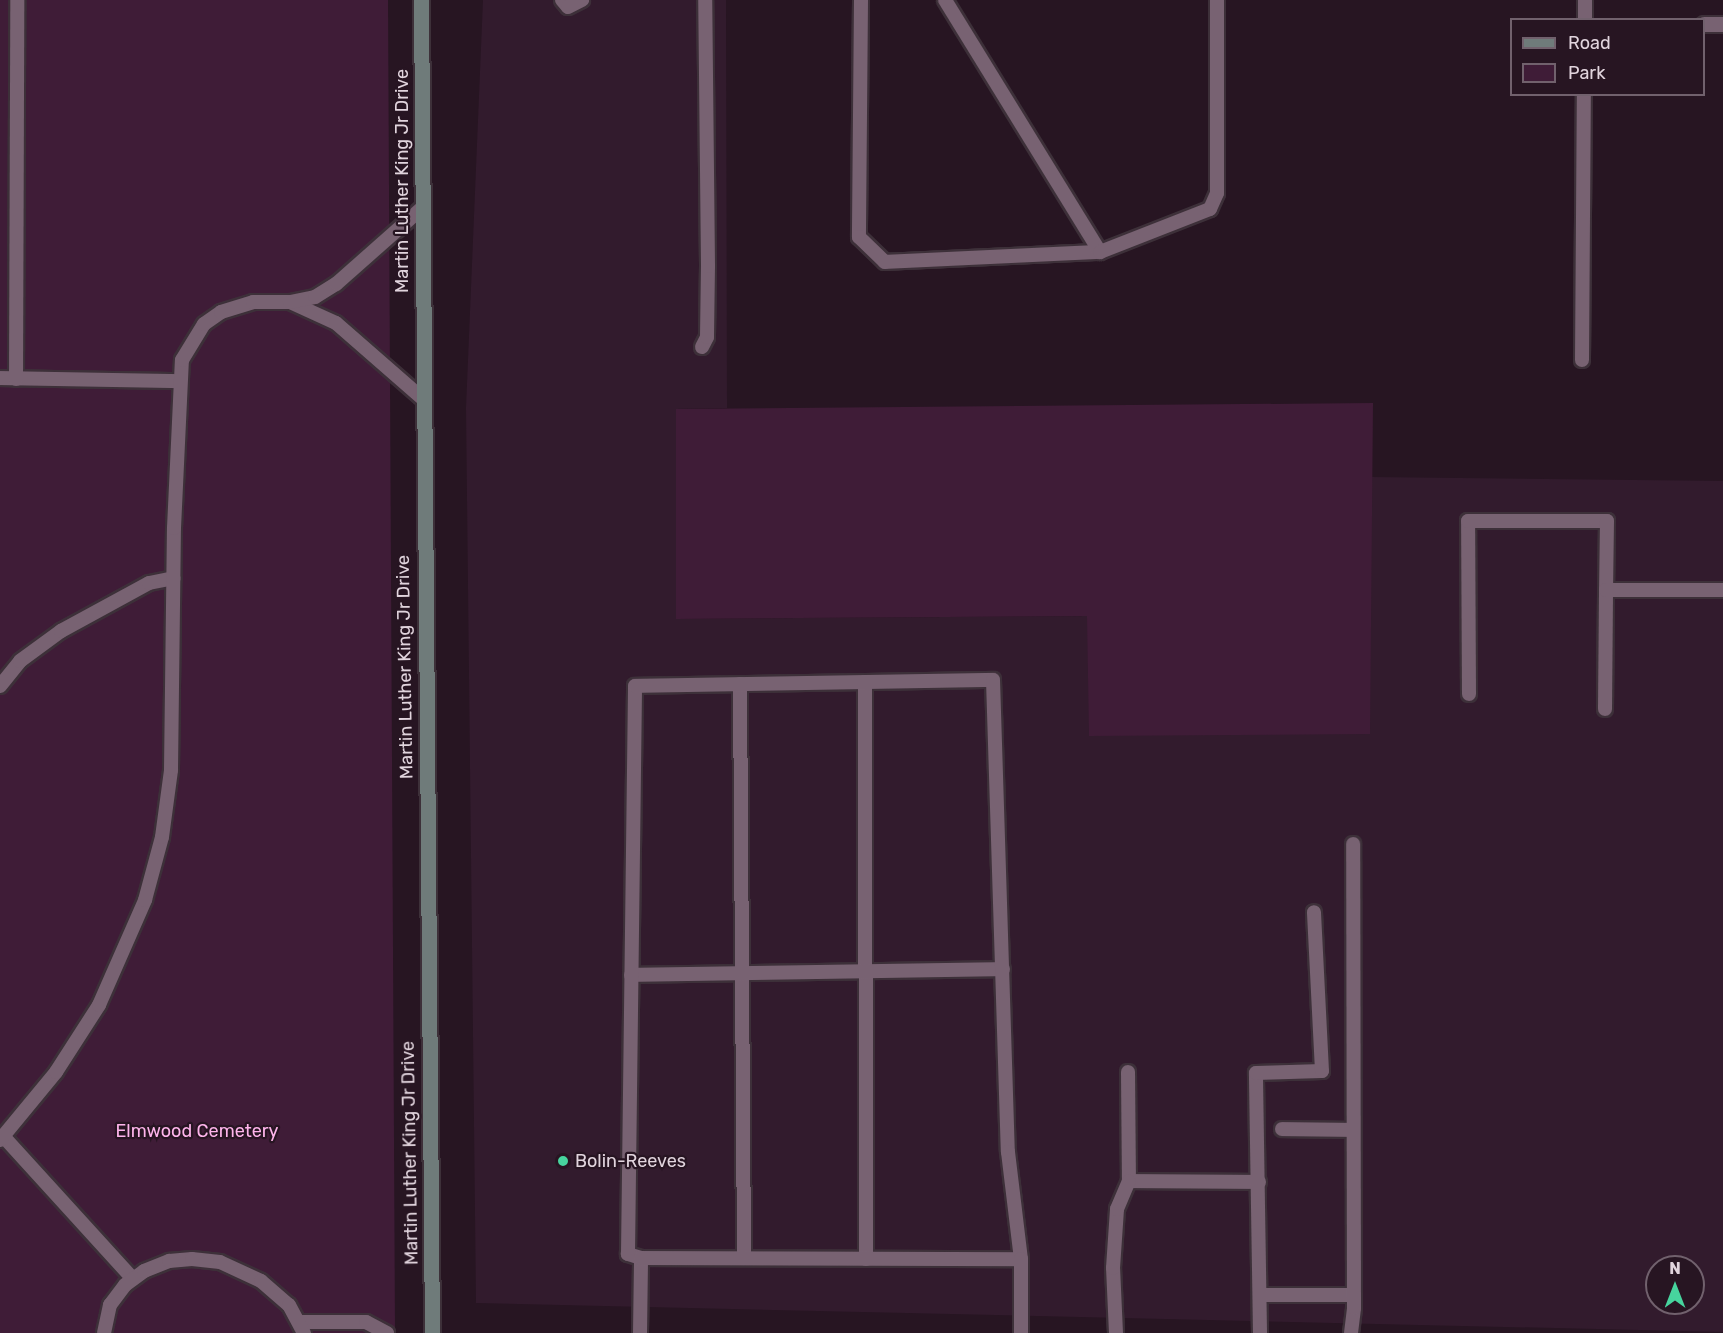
<!DOCTYPE html>
<style>
body{margin:0}
#map{position:relative;width:1723px;height:1333px;overflow:hidden;background:#271522;font-family:Rubik,sans-serif}
div>[style]{position:absolute}
[style*='--x']{left:calc(var(--x)*1px);top:calc(var(--y)*1px);width:calc(var(--w)*1px);rotate:calc(var(--a)*1deg)}
.built>*{inset:0;background:#321b2d}
.green>*{inset:0;background:#3f1c37}
.roads{filter:drop-shadow(2px 0 #3d3039) drop-shadow(-2px 0 #3d3039) drop-shadow(0 2px #3d3039) drop-shadow(0 -2px #3d3039)}
.lane>*{height:14px;margin:-7px;padding:0 7px;transform-origin:7px;border-radius:7px;background:#786272}
.street>*{height:15px;margin:-7.5px;padding:0 7.5px;transform-origin:7.5px;border-radius:7.5px;background:#786272}
.secondary>*{height:15px;margin:-7.5px;padding:0 7.5px;transform-origin:7.5px;border-radius:7.5px;background:#6f7b7a}
.dots>*{width:16px;height:16px;translate:-50% -50%;box-sizing:border-box;border:3px solid #271522;border-radius:50%}
span{translate:-50% -50%;white-space:nowrap;text-align:center;line-height:1.15;-webkit-text-stroke:4.5px #271522;paint-order:stroke}
.street-label{font-size:18px;color:#e1d4dd}
.park-label{font-size:18px;color:#feb4eb}
.poi-label{font-size:18px;color:#e1d4dd}
.left{translate:0 -50%;text-align:left}
.legend{position:absolute;left:1510px;top:18px;width:195px;height:78px;box-sizing:border-box;background:#271522;border:2px solid #71616d;margin:0;padding:8px 10px;list-style:none;font-size:18px;color:#e1d4dd}
.legend li{display:flex;align-items:center;gap:12px;height:30px}
.legend b{width:30px;border:2px solid #71616d}
.north{position:absolute;left:1645px;top:1255px;width:60px;height:60px;box-sizing:border-box;background:#271522;border:2px solid #71616d;border-radius:50%;rotate:0deg;font-size:16px;font-weight:700;line-height:24px;text-align:center;color:#e1d4dd}
.north::after{content:'';display:block;margin:auto;width:21px;height:27px;background:#47d49e;clip-path:polygon(50% 0,100% 100%,50% 72%,0 100%)}
</style>
<div id="map">
<div class="built">
<div style="clip-path:polygon(evenodd,483px 0,726px 0,727px 408px,676px 409px,676px 619px,1087px 616px,1369px 734px,1371px 477px,1723px 481px,1723px 1332px,476px 1303px,466px 408px,483px 0,1657px 1267px,1693px 1267px,1693px 1303px,1657px 1303px,1657px 1267px)"></div>
</div>
<div class="green">
<div style="clip-path:polygon(0 0,388px 0,395px 1333px,0 1333px)"></div>
<div style="clip-path:polygon(1373px 403px,1370px 734px,1089px 736px,1087px 616px,676px 619px,676px 409px)"></div>
</div>
<div class="roads">
<div class="lane">
<div style="--x:562;--y:0;--w:9;--a:49"></div>
<div style="--x:568;--y:7;--w:16;--a:-27"></div>
<div style="--x:861;--y:0;--w:237;--a:90.5"></div>
<div style="--x:859;--y:237;--w:36;--a:44"></div>
<div style="--x:885;--y:262;--w:215;--a:-2.7"></div>
<div style="--x:945;--y:0;--w:296;--a:58.4"></div>
<div style="--x:1100;--y:252;--w:118;--a:-21.4"></div>
<div style="--x:1210;--y:209;--w:17;--a:-66"></div>
<div style="--x:1217;--y:193;--w:193;--a:-90"></div>
<div style="--x:1585;--y:20;--w:20;--a:-90"></div>
<div style="--x:292;--y:303;--w:48;--a:24.4"></div>
<div style="--x:336;--y:323;--w:114;--a:41.1"></div>
<div style="--x:702;--y:347;--w:11;--a:-63"></div>
<div style="--x:707;--y:337;--w:71;--a:-89.2"></div>
<div style="--x:708;--y:266;--w:266;--a:-90.6"></div>
<div style="--x:1582;--y:360;--w:266;--a:-89.6"></div>
<div style="--x:0;--y:378;--w:178;--a:1"></div>
<div style="--x:16;--y:379;--w:379;--a:-89.8"></div>
<div style="--x:865;--y:682;--w:577;--a:89.9"></div>
<div style="--x:740;--y:684;--w:574;--a:89.6"></div>
<div style="--x:0;--y:686;--w:32;--a:-51"></div>
<div style="--x:20;--y:661;--w:51;--a:-36.2"></div>
<div style="--x:61;--y:631;--w:100;--a:-28.6"></div>
<div style="--x:149;--y:583;--w:25;--a:-11"></div>
<div style="--x:1469;--y:694;--w:173;--a:-90.3"></div>
<div style="--x:1468;--y:521;--w:139;--a:0"></div>
<div style="--x:1607;--y:521;--w:69;--a:90.8"></div>
<div style="--x:1605;--y:709;--w:119;--a:-89.5"></div>
<div style="--x:1606;--y:590;--w:117;--a:0"></div>
<div style="--x:631;--y:975;--w:372;--a:-0.9"></div>
<div style="--x:1128;--y:1072;--w:109;--a:89.5"></div>
<div style="--x:1129;--y:1181;--w:130;--a:0.4"></div>
<div style="--x:1282;--y:1129;--w:70;--a:0.8"></div>
<div style="--x:3;--y:1136;--w:193;--a:47.7"></div>
<div style="--x:0;--y:1140;--w:88;--a:-50.5"></div>
<div style="--x:56;--y:1072;--w:80;--a:-57.3"></div>
<div style="--x:99;--y:1005;--w:115;--a:-66.3"></div>
<div style="--x:145;--y:900;--w:65;--a:-74.9"></div>
<div style="--x:162;--y:837;--w:68;--a:-82.3"></div>
<div style="--x:171;--y:770;--w:242;--a:-89.3"></div>
<div style="--x:174;--y:528;--w:168;--a:-87.3"></div>
<div style="--x:182;--y:360;--w:42;--a:-58.6"></div>
<div style="--x:204;--y:324;--w:21;--a:-35"></div>
<div style="--x:221;--y:312;--w:34;--a:-17"></div>
<div style="--x:253;--y:302;--w:37;--a:0"></div>
<div style="--x:290;--y:302;--w:25;--a:-11"></div>
<div style="--x:315;--y:297;--w:25;--a:-32"></div>
<div style="--x:336;--y:284;--w:115;--a:-41.5"></div>
<div style="--x:641;--y:1258;--w:14;--a:-163"></div>
<div style="--x:628;--y:1254;--w:568;--a:-89.29"></div>
<div style="--x:635;--y:686;--w:358;--a:-1"></div>
<div style="--x:993;--y:680;--w:472;--a:88.2"></div>
<div style="--x:1008;--y:1152;--w:108;--a:83.1"></div>
<div style="--x:1260;--y:1295;--w:94;--a:0"></div>
<div style="--x:300;--y:1322;--w:66;--a:0"></div>
<div style="--x:366;--y:1322;--w:24;--a:28"></div>
<div style="--x:104;--y:1333;--w:29;--a:-78"></div>
<div style="--x:110;--y:1305;--w:25;--a:-53"></div>
<div style="--x:125;--y:1285;--w:24;--a:-36"></div>
<div style="--x:144;--y:1271;--w:27;--a:-22"></div>
<div style="--x:169;--y:1261;--w:23;--a:-5"></div>
<div style="--x:192;--y:1259;--w:28;--a:6"></div>
<div style="--x:220;--y:1262;--w:45;--a:24.9"></div>
<div style="--x:261;--y:1281;--w:37;--a:41"></div>
<div style="--x:289;--y:1305;--w:32;--a:62"></div>
<div style="--x:640;--y:1333;--w:75;--a:-89.2"></div>
<div style="--x:641;--y:1258;--w:380;--a:0.2"></div>
<div style="--x:1021;--y:1259;--w:74;--a:90"></div>
<div style="--x:1116;--y:1333;--w:65;--a:-92.6"></div>
<div style="--x:1113;--y:1268;--w:59;--a:-86.1"></div>
<div style="--x:1117;--y:1209;--w:30;--a:-67"></div>
<div style="--x:1260;--y:1333;--w:260;--a:-90.9"></div>
<div style="--x:1256;--y:1073;--w:66;--a:-1.7"></div>
<div style="--x:1322;--y:1071;--w:159;--a:-92.9"></div>
<div style="--x:1351;--y:1333;--w:25;--a:-83"></div>
<div style="--x:1354;--y:1308;--w:464;--a:-90.1"></div>
</div>
<div class="street">
<div style="--x:1704;--y:24;--w:19;--a:0"></div>
</div>
<div class="secondary">
<div style="--x:421;--y:0;--w:1333;--a:89.53"></div>
</div>
</div>
<div class="dots">
<div style="left:563px;top:1161px;background:#47d49e"></div>
</div>
<div class="street-label">
<span style="left:402px;top:181px;rotate:-90deg">Martin Luther King Jr Drive</span>
<span style="left:405px;top:667px;rotate:-91deg">Martin Luther King Jr Drive</span>
<span style="left:410px;top:1153px;rotate:-91deg">Martin Luther King Jr Drive</span>
</div>
<div class="park-label">
<span style="left:197px;top:1131px">Elmwood Cemetery</span>
</div>
<div class="poi-label">
<span class="left" style="left:575px;top:1161px">Bolin-Reeves</span>
</div>
<ul class="legend">
<li><b style="height:8px;background:#6f7b7a"></b>Road</li>
<li><b style="height:16px;background:#3f1c37"></b>Park</li>
</ul>
<div class="north">N</div>
</div>
